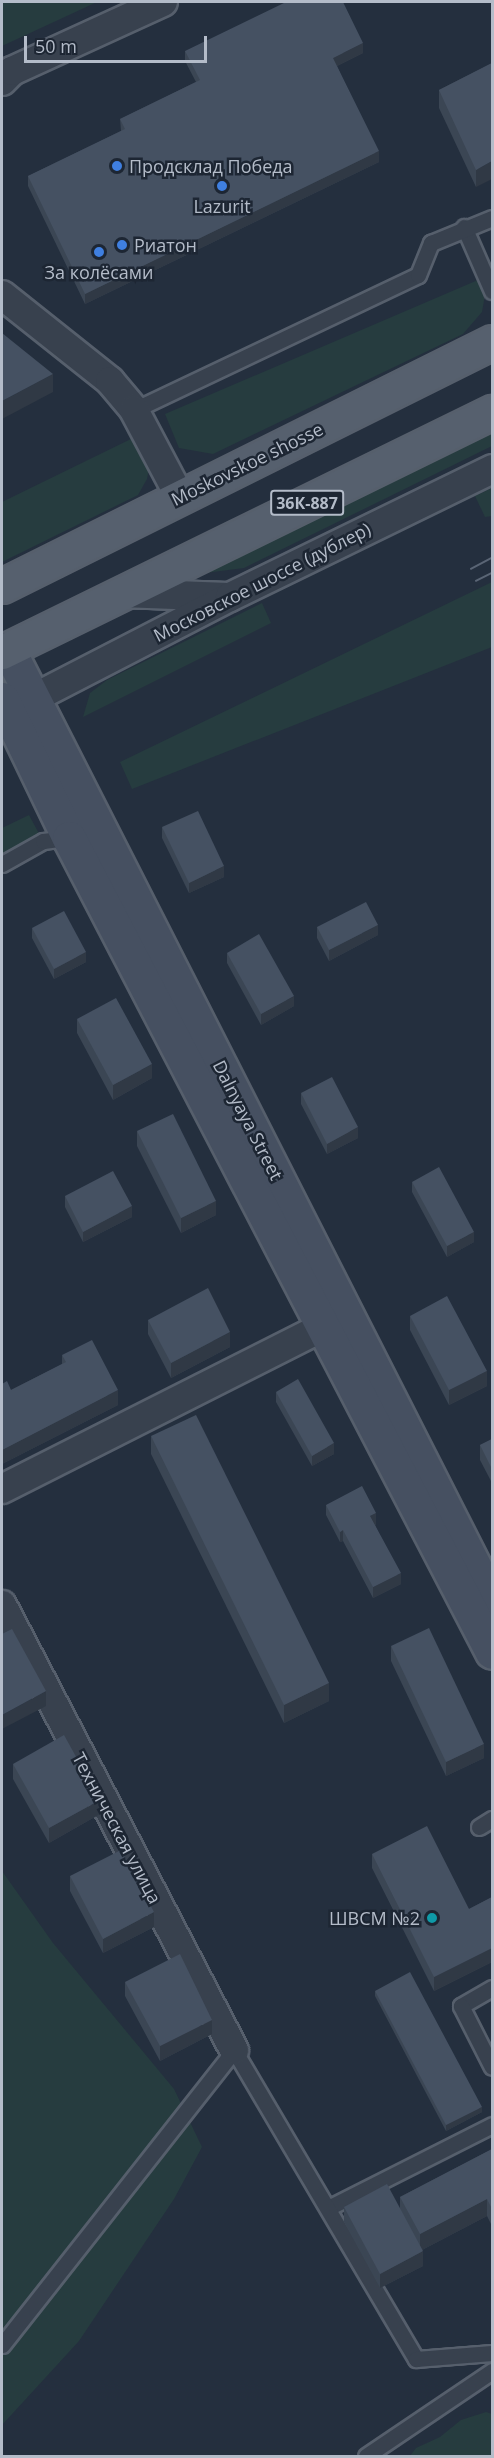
<!DOCTYPE html>
<meta charset="utf-8">
<style>
body{margin:0}
#map{position:relative;width:494px;height:2458px;overflow:hidden;background:#242f3e;font-family:"Open Sans",sans-serif}
div>[style]{position:absolute}
[style*='--x']{left:calc(var(--x)*1px);top:calc(var(--y)*1px);width:calc(var(--w)*1px);rotate:calc(var(--a)*1deg)}
.green>*{inset:0;background:#263c3f}
.roads{filter:drop-shadow(2px 0 #565f6c) drop-shadow(-2px 0 #565f6c) drop-shadow(0 2px #565f6c) drop-shadow(0 -2px #565f6c)}
.lane>*{height:15px;margin:-7.5px;padding:0 7.5px;transform-origin:7.5px;border-radius:7.5px;background:#38414e}
.street>*{height:28px;margin:-14px;padding:0 14px;transform-origin:14px;border-radius:14px;background:#38414e}
.secondary>*{height:33px;margin:-16.5px;padding:0 16.5px;transform-origin:16.5px;border-radius:16.5px;background:#465061}
.primary>*{height:33px;margin:-16.5px;padding:0 16.5px;transform-origin:16.5px;border-radius:16.5px;background:#56606e}
.tram>*{height:1.5px;margin:-0.75px;padding:0 0.75px;transform-origin:0.75px;border-radius:0.75px;background:#5a6575}
.wall>*{inset:0;background:#3b4654}
.shaded-wall>*{inset:0;background:#303945}
.building>*{inset:0;background:#455162}
.dots>*{width:16px;height:16px;translate:-50% -50%;box-sizing:border-box;border:3px solid #1d2633;border-radius:50%}
span{translate:-50% -50%;white-space:nowrap;text-align:center;line-height:1.15;-webkit-text-stroke:5px #1d2633;paint-order:stroke}
.shield-label span{padding:2px 4px;background:#1d2633;border:2px solid;border-radius:4px;-webkit-text-stroke-width:0}
.shield-label{font-size:16px;color:#b4bcc9;font-weight:700}
.poi-label{font-size:18px;color:#b4bcc9}
.left{translate:0 -50%;text-align:left}
.right{translate:-100% -50%;text-align:right}
.street-label{font-size:18px;color:#b4bcc9}
.frame{position:absolute;inset:0;border:3px solid #b4bcc9;pointer-events:none}
.scale{position:absolute;left:24px;top:36px;width:183px;height:27px;box-sizing:border-box;border:3px solid #b4bcc9;border-top:0;padding-left:8px;font-size:18px;line-height:21px;white-space:nowrap;color:#b4bcc9;-webkit-text-stroke:4px #1d2633;paint-order:stroke}
</style>
<div id="map">
<div class="green">
<div style="clip-path:polygon(2px 2px,97px 2px,2px 46px)"></div>
<div style="clip-path:polygon(478px 280px,485px 295px,482px 312px,463px 334px,213px 454px,179px 448px,165px 414px)"></div>
<div style="clip-path:polygon(492px 433px,492px 446px,244px 568px,205px 573px)"></div>
<div style="clip-path:polygon(135px 437px,151px 457px,147px 479px,138px 495px,2px 562px,2px 502px)"></div>
<div style="clip-path:polygon(492px 488px,492px 516px,485px 517px,475px 496px)"></div>
<div style="clip-path:polygon(492px 582px,492px 647px,132px 789px,120px 762px)"></div>
<div style="clip-path:polygon(262px 603px,271px 623px,83px 717px,90px 693px,107px 680px)"></div>
<div style="clip-path:polygon(29px 815px,43px 841px,2px 861px,2px 828px)"></div>
<div style="clip-path:polygon(2px 1871px,53px 1943px,174px 2089px,202px 2147px,174px 2199px,79px 2341px,2px 2425px)"></div>
<div style="clip-path:polygon(486px 2412px,492px 2414px,492px 2456px,410px 2456px,416px 2448px,440px 2437px,461px 2420px)"></div>
</div>
<div class="roads">
<div class="lane">
<div style="--x:464;--y:227;--w:70;--a:66.4"></div>
<div style="--x:134;--y:410;--w:314;--a:-25.4"></div>
<div style="--x:418;--y:275;--w:35;--a:-68"></div>
<div style="--x:431;--y:243;--w:66;--a:-22.3"></div>
<div style="--x:2;--y:864;--w:47;--a:-29.3"></div>
<div style="--x:43;--y:841;--w:26;--a:-7"></div>
<div style="--x:479;--y:1827;--w:15;--a:-32"></div>
<div style="--x:492;--y:1988;--w:36;--a:150"></div>
<div style="--x:461;--y:2006;--w:68;--a:63.1"></div>
<div style="--x:328;--y:2208;--w:184;--a:-26.8"></div>
<div style="--x:2;--y:2345;--w:375;--a:-51.8"></div>
<div style="--x:234;--y:2050;--w:359;--a:59.5"></div>
<div style="--x:416;--y:2359;--w:76;--a:-4.5"></div>
<div style="--x:366;--y:2456;--w:152;--a:-34"></div>
</div>
<div class="street">
<div style="--x:2;--y:81;--w:14;--a:-45"></div>
<div style="--x:12;--y:71;--w:166;--a:-24.6"></div>
<div style="--x:2;--y:295;--w:138;--a:38.5"></div>
<div style="--x:110;--y:381;--w:38;--a:50"></div>
<div style="--x:134;--y:410;--w:98;--a:62.1"></div>
<div style="--x:122;--y:593;--w:106;--a:2.2"></div>
<div style="--x:34;--y:698;--w:220;--a:-27.3"></div>
<div style="--x:230;--y:597;--w:292;--a:-26"></div>
<div style="--x:2;--y:1489;--w:362;--a:-26.8"></div>
<div style="--x:2;--y:1605;--w:502;--a:62.46"></div>
</div>
<div class="secondary">
<div style="--x:8;--y:649;--w:1068;--a:63.05"></div>
<div style="--x:2;--y:699;--w:154;--a:64.3"></div>
<div style="--x:69;--y:838;--w:917;--a:62.54"></div>
</div>
<div class="primary">
<div style="--x:2;--y:586;--w:547;--a:-26.47"></div>
<div style="--x:2;--y:652;--w:546;--a:-26.1"></div>
</div>
</div>
<div class="tram">
<div style="--x:471;--y:569;--w:24;--a:-28"></div>
<div style="--x:476;--y:581;--w:18;--a:-27"></div>
</div>
<div class="wall">
<div style="clip-path:polygon(185px 51px,363px 53px,337px 66px,379px 162px,85px 304px,28px 186px,28px 176px,121px 131px,120px 119px,196px 82px,185px 61px)"></div>
<div style="clip-path:polygon(492px 63px,476px 187px,439px 108px,439px 90px)"></div>
<div style="clip-path:polygon(162px 827px,224px 877px,189px 893px,162px 838px)"></div>
<div style="clip-path:polygon(317px 927px,378px 935px,329px 961px,317px 938px)"></div>
<div style="clip-path:polygon(32px 928px,86px 962px,54px 979px,32px 938px)"></div>
<div style="clip-path:polygon(227px 953px,294px 1006px,261px 1025px,227px 963px)"></div>
<div style="clip-path:polygon(77px 1019px,152px 1078px,113px 1100px,77px 1033px)"></div>
<div style="clip-path:polygon(301px 1093px,358px 1138px,327px 1154px,301px 1104px)"></div>
<div style="clip-path:polygon(137px 1131px,216px 1215px,181px 1233px,137px 1146px)"></div>
<div style="clip-path:polygon(412px 1182px,474px 1242px,447px 1257px,412px 1192px)"></div>
<div style="clip-path:polygon(65px 1196px,132px 1217px,83px 1242px,65px 1207px)"></div>
<div style="clip-path:polygon(410px 1316px,487px 1386px,449px 1405px,410px 1330px)"></div>
<div style="clip-path:polygon(148px 1320px,230px 1347px,171px 1378px,148px 1334px)"></div>
<div style="clip-path:polygon(62px 1355px,118px 1405px,2px 1464px,2px 1384px,11px 1390px,62px 1364px)"></div>
<div style="clip-path:polygon(276px 1392px,334px 1454px,312px 1466px,276px 1402px)"></div>
<div style="clip-path:polygon(151px 1436px,329px 1701px,284px 1723px,151px 1454px)"></div>
<div style="clip-path:polygon(492px 1439px,492px 1483px,480px 1460px,480px 1445px)"></div>
<div style="clip-path:polygon(326px 1505px,376px 1524px,375px 1525px,401px 1584px,373px 1598px,343px 1541px,340px 1542px,326px 1515px)"></div>
<div style="clip-path:polygon(391px 1646px,484px 1758px,446px 1776px,391px 1661px)"></div>
<div style="clip-path:polygon(13px 1764px,100px 1814px,49px 1843px,13px 1779px)"></div>
<div style="clip-path:polygon(372px 1854px,469px 1909px,492px 1897px,492px 1962px,434px 1991px,372px 1868px)"></div>
<div style="clip-path:polygon(70px 1876px,154px 1927px,103px 1953px,70px 1891px)"></div>
<div style="clip-path:polygon(125px 1982px,212px 2034px,160px 2061px,125px 1996px)"></div>
<div style="clip-path:polygon(375px 1991px,482px 2112px,446px 2131px,375px 1996px)"></div>
<div style="clip-path:polygon(492px 2149px,492px 2226px,487px 2216px,422px 2250px,423px 2266px,380px 2288px,344px 2222px,344px 2207px,400px 2209px,400px 2197px)"></div>
</div>
<div class="shaded-wall">
<div style="clip-path:polygon(363px 43px,363px 53px,333px 68px,333px 58px)"></div>
<div style="clip-path:polygon(379px 151px,379px 162px,85px 304px,85px 294px)"></div>
<div style="clip-path:polygon(492px 161px,492px 179px,476px 187px,476px 170px)"></div>
<div style="clip-path:polygon(53px 374px,53px 392px,2px 419px,2px 401px)"></div>
<div style="clip-path:polygon(224px 866px,224px 877px,189px 893px,189px 883px)"></div>
<div style="clip-path:polygon(378px 925px,378px 935px,329px 961px,329px 950px)"></div>
<div style="clip-path:polygon(86px 952px,86px 962px,54px 979px,54px 969px)"></div>
<div style="clip-path:polygon(294px 996px,294px 1006px,261px 1025px,261px 1014px)"></div>
<div style="clip-path:polygon(152px 1064px,152px 1078px,113px 1100px,113px 1085px)"></div>
<div style="clip-path:polygon(358px 1127px,358px 1138px,327px 1154px,327px 1144px)"></div>
<div style="clip-path:polygon(216px 1201px,216px 1215px,181px 1233px,181px 1218px)"></div>
<div style="clip-path:polygon(132px 1206px,132px 1217px,83px 1242px,83px 1232px)"></div>
<div style="clip-path:polygon(474px 1232px,474px 1242px,447px 1257px,447px 1246px)"></div>
<div style="clip-path:polygon(230px 1332px,230px 1347px,171px 1378px,171px 1363px)"></div>
<div style="clip-path:polygon(487px 1371px,487px 1386px,449px 1405px,449px 1390px)"></div>
<div style="clip-path:polygon(118px 1390px,118px 1405px,2px 1464px,2px 1450px)"></div>
<div style="clip-path:polygon(334px 1443px,334px 1454px,312px 1466px,312px 1456px)"></div>
<div style="clip-path:polygon(376px 1513px,376px 1524px,370px 1527px,370px 1516px)"></div>
<div style="clip-path:polygon(343px 1530px,343px 1541px,340px 1542px,340px 1532px)"></div>
<div style="clip-path:polygon(401px 1573px,401px 1584px,373px 1598px,373px 1587px)"></div>
<div style="clip-path:polygon(329px 1683px,329px 1701px,284px 1723px,284px 1705px)"></div>
<div style="clip-path:polygon(46px 1691px,46px 1706px,2px 1729px,2px 1715px)"></div>
<div style="clip-path:polygon(484px 1744px,484px 1758px,446px 1776px,446px 1762px)"></div>
<div style="clip-path:polygon(100px 1800px,100px 1814px,49px 1843px,49px 1828px)"></div>
<div style="clip-path:polygon(154px 1912px,154px 1927px,103px 1953px,103px 1939px)"></div>
<div style="clip-path:polygon(492px 1948px,492px 1962px,434px 1991px,434px 1977px)"></div>
<div style="clip-path:polygon(212px 2020px,212px 2034px,160px 2061px,160px 2046px)"></div>
<div style="clip-path:polygon(482px 2107px,482px 2112px,446px 2131px,446px 2125px)"></div>
<div style="clip-path:polygon(487px 2199px,487px 2216px,420px 2251px,420px 2234px)"></div>
<div style="clip-path:polygon(423px 2251px,423px 2266px,380px 2288px,380px 2274px)"></div>
</div>
<div class="building">
<div style="clip-path:polygon(286px 2px,343px 2px,363px 43px,333px 58px,379px 151px,85px 294px,28px 176px,125px 129px,120px 119px,200px 80px,185px 51px)"></div>
<div style="clip-path:polygon(492px 63px,492px 161px,476px 170px,439px 90px)"></div>
<div style="clip-path:polygon(2px 333px,53px 374px,2px 401px)"></div>
<div style="clip-path:polygon(198px 811px,224px 866px,189px 883px,162px 827px)"></div>
<div style="clip-path:polygon(366px 902px,378px 925px,329px 950px,317px 927px)"></div>
<div style="clip-path:polygon(64px 911px,86px 952px,54px 969px,32px 928px)"></div>
<div style="clip-path:polygon(259px 934px,294px 996px,261px 1014px,227px 953px)"></div>
<div style="clip-path:polygon(116px 998px,152px 1064px,113px 1085px,77px 1019px)"></div>
<div style="clip-path:polygon(332px 1077px,358px 1127px,327px 1144px,301px 1093px)"></div>
<div style="clip-path:polygon(173px 1114px,216px 1201px,181px 1218px,137px 1131px)"></div>
<div style="clip-path:polygon(439px 1167px,474px 1232px,447px 1246px,412px 1182px)"></div>
<div style="clip-path:polygon(113px 1171px,132px 1206px,83px 1232px,65px 1196px)"></div>
<div style="clip-path:polygon(208px 1288px,230px 1332px,171px 1363px,148px 1320px)"></div>
<div style="clip-path:polygon(447px 1296px,487px 1371px,449px 1390px,410px 1316px)"></div>
<div style="clip-path:polygon(92px 1340px,118px 1390px,2px 1450px,2px 1384px,7px 1381px,11px 1390px,66px 1362px,62px 1355px)"></div>
<div style="clip-path:polygon(298px 1379px,334px 1443px,312px 1456px,276px 1392px)"></div>
<div style="clip-path:polygon(196px 1415px,329px 1683px,284px 1705px,151px 1436px)"></div>
<div style="clip-path:polygon(492px 1439px,492px 1469px,480px 1445px)"></div>
<div style="clip-path:polygon(362px 1486px,376px 1513px,370px 1516px,401px 1573px,373px 1587px,343px 1530px,340px 1532px,326px 1505px)"></div>
<div style="clip-path:polygon(429px 1628px,484px 1744px,446px 1762px,391px 1646px)"></div>
<div style="clip-path:polygon(12px 1629px,46px 1691px,2px 1715px,2px 1634px)"></div>
<div style="clip-path:polygon(64px 1735px,100px 1800px,49px 1828px,13px 1764px)"></div>
<div style="clip-path:polygon(427px 1826px,469px 1909px,492px 1897px,492px 1948px,434px 1977px,372px 1854px)"></div>
<div style="clip-path:polygon(121px 1850px,154px 1912px,103px 1939px,70px 1876px)"></div>
<div style="clip-path:polygon(180px 1954px,212px 2020px,160px 2046px,125px 1982px)"></div>
<div style="clip-path:polygon(410px 1972px,482px 2107px,446px 2125px,375px 1991px)"></div>
<div style="clip-path:polygon(492px 2149px,492px 2209px,487px 2199px,420px 2234px,400px 2197px)"></div>
<div style="clip-path:polygon(387px 2184px,423px 2251px,380px 2274px,344px 2207px)"></div>
</div>
<div class="dots">
<div style="left:117px;top:166px;background:#3f7fe0"></div>
<div style="left:222px;top:186px;background:#3f7fe0"></div>
<div style="left:122px;top:245px;background:#3f7fe0"></div>
<div style="left:99px;top:252px;background:#3f7fe0"></div>
<div style="left:432px;top:1918px;background:#0f9aa8"></div>
</div>
<div class="shield-label">
<span style="left:307px;top:503px">36К-887</span>
</div>
<div class="poi-label">
<span class="left" style="left:129px;top:166px">Продсклад Победа</span>
<span style="left:222px;top:206px">Lazurit</span>
<span class="left" style="left:134px;top:245px">Риатон</span>
<span style="left:99px;top:272px">За колёсами</span>
<span class="right" style="left:420px;top:1918px">ШВСМ №2</span>
</div>
<div class="street-label">
<span style="left:247px;top:464px;rotate:-26deg">Moskovskoe shosse</span>
<span style="left:262px;top:582px;rotate:-27deg">Московское шоссе (дублер)</span>
<span style="left:248px;top:1120px;rotate:63deg">Dalnyaya Street</span>
<span style="left:117px;top:1828px;rotate:62deg">Техническая улица</span>
</div>
<div class="frame"></div>
<div class="scale">50 m</div>
</div>
